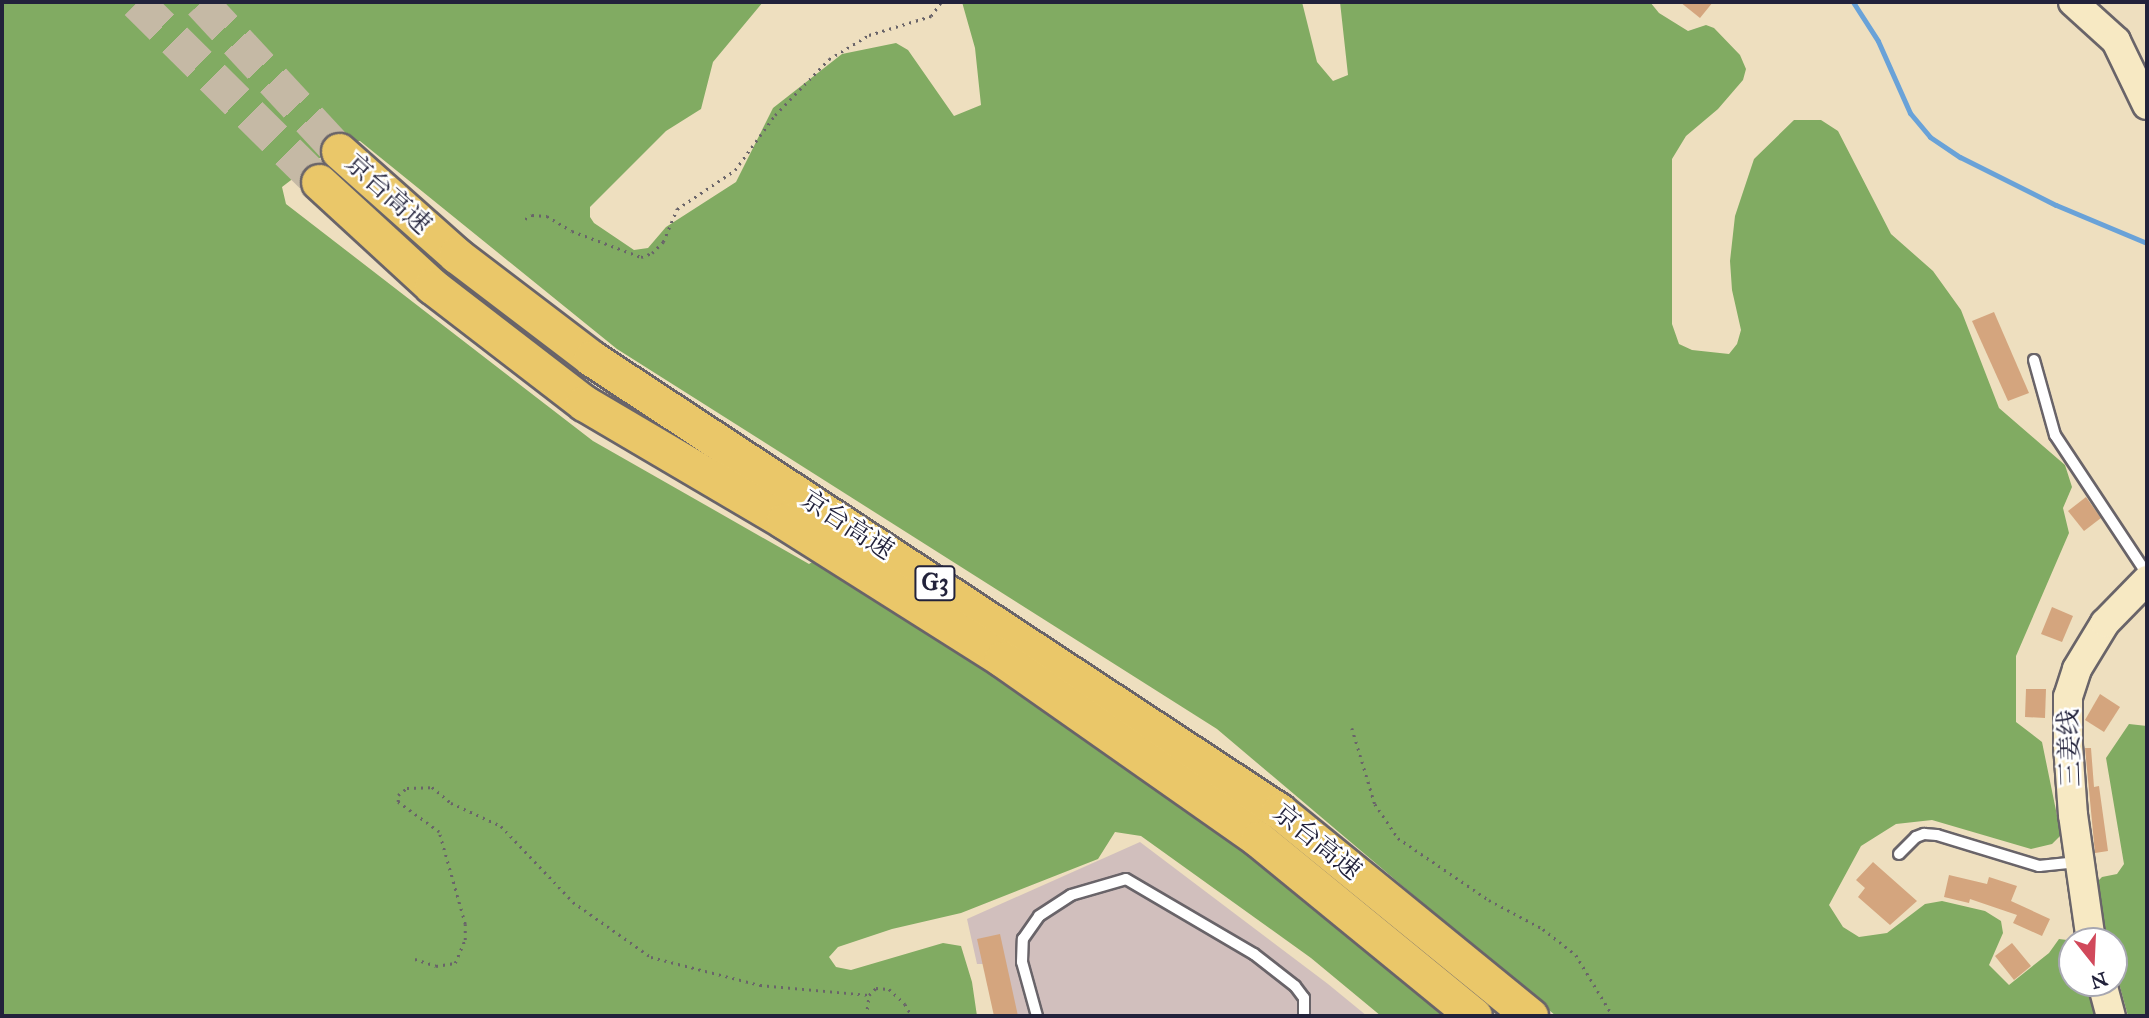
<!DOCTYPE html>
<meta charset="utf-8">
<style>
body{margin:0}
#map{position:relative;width:2149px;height:1018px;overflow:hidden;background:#eedfbf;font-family:"IM FELL Great Primer","Noto Serif SC",serif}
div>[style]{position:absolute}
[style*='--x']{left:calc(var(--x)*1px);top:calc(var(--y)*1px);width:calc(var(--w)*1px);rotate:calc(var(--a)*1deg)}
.industrial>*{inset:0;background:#d1bfbd}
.forest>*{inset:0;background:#81ab62}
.stream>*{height:5px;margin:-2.5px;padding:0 2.5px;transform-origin:2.5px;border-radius:2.5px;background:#69a2d8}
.building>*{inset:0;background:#d4a57e}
.motorway-tunnel>*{height:35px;margin-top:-17.5px;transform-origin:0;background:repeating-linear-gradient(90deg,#c5b9a5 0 35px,transparent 0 53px)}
.path>*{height:2.5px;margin-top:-1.25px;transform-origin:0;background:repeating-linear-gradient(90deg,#696469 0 2px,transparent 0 7px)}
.roads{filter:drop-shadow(2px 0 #696469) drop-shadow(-2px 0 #696469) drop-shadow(0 2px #696469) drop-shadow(0 -2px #696469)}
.service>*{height:10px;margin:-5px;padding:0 5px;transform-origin:5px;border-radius:5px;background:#fff}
.secondary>*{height:28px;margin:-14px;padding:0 14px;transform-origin:14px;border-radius:14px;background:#f7e9c3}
.motorway>*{height:35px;margin:-17.5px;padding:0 17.5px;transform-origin:17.5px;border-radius:17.5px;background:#eac769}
span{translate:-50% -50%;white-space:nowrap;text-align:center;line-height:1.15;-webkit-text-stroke:5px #fff;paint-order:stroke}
.shield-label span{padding:2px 5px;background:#fff;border:2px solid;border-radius:5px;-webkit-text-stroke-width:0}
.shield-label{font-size:24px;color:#22223b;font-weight:700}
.street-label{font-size:26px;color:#22223b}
.frame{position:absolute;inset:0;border:4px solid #22223b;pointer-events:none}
.north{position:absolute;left:2058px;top:927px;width:70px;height:70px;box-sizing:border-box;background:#fff;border:2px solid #a7a7b1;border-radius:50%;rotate:162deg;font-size:19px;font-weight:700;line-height:28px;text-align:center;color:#22223b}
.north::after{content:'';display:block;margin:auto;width:24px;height:32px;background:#d1495b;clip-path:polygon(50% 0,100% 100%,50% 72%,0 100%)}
</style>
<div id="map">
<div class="industrial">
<div style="clip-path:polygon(1140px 842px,1328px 984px,1367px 1016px,1006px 1016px,992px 964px,977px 964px,967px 919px)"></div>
</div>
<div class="forest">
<div style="clip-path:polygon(2px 2px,763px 2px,713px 62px,701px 109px,666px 131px,590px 207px,590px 217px,594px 223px,634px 250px,648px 248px,666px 227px,736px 182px,773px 108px,842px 54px,896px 43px,908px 50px,954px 116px,981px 105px,975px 48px,962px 2px,1302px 2px,1317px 62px,1333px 81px,1348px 75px,1340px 2px,1650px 2px,1659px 13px,1688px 31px,1706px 25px,1714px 28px,1740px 55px,1746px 69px,1743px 80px,1718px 109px,1686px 136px,1672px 159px,1672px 324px,1679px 344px,1692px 350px,1729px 354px,1737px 344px,1741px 330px,1732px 290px,1730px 261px,1735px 216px,1754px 159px,1794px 120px,1821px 120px,1838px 131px,1891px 234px,1933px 271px,1961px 310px,1999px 408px,2065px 465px,2072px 487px,2063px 508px,2069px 533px,2016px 656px,2016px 722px,2042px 742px,2061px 835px,2052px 844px,2031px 849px,1932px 820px,1896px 824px,1861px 846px,1829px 905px,1843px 927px,1859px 937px,1887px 933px,1925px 904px,1942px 901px,1985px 911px,2001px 921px,2003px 933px,1989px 965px,2009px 985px,2049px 953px,2059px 939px,2075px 941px,2072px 941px,2072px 983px,2094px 983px,2103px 1016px,1556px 1016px,1217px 729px,617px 349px,360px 141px,342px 141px,282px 187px,286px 204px,593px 441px,809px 564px,824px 555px,1185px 804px,1457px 1016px,1381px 1016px,1311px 958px,1141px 836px,1115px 832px,1098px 859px,961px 913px,892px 929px,838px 947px,829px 957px,836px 967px,851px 970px,943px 943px,961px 946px,972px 982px,977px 1016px,2px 1016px)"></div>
<div style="clip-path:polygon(2129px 724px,2147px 726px,2147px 1016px,2128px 1016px,2114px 965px,2114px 941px,2108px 941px,2095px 884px,2102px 877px,2117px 874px,2124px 864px,2106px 758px)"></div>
</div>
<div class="stream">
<div style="--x:1853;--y:2;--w:46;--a:57.3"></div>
<div style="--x:1878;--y:41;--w:79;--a:66"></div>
<div style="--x:1910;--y:113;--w:31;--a:50"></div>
<div style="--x:1930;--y:137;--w:36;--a:34"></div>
<div style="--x:1960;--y:157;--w:107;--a:26.6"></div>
<div style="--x:2056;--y:205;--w:99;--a:22.7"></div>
</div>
<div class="building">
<div style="clip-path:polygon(1680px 2px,1713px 2px,1700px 18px)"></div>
<div style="clip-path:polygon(1994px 312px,2029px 393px,2008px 401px,1972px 321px)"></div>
<div style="clip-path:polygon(2086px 497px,2101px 518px,2084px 531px,2068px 511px)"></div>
<div style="clip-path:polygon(2052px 607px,2073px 616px,2062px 642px,2041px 634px)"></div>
<div style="clip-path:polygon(2026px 689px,2046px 689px,2045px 718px,2025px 717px)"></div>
<div style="clip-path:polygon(2100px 694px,2120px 707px,2104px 732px,2085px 720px)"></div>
<div style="clip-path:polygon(2085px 748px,2091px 748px,2094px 787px,2099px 786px,2108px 851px,2095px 853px)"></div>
<div style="clip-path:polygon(1873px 862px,1917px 901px,1890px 925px,1858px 897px,1865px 888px,1856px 880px)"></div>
<div style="clip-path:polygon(1949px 875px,1987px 884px,1989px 877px,2017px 886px,2011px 901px,2050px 919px,2042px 936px,2013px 923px,2017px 915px,1970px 899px,1969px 903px,1944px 897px)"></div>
<div style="clip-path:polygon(1000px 934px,1018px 1016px,994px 1016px,977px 939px)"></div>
<div style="clip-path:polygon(2012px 943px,2031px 966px,2014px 980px,1995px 956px)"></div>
</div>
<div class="motorway-tunnel">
<div style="--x:137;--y:2;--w:256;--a:44.7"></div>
<div style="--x:201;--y:2;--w:203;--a:47.2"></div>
</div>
<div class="path">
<div style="--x:525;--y:219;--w:8;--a:-30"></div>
<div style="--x:532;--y:215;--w:15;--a:4"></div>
<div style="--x:547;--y:216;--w:29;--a:31"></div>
<div style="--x:572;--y:231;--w:74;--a:20.6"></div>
<div style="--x:641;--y:257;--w:12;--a:-20"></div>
<div style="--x:652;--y:253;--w:16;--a:-45"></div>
<div style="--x:663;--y:242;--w:36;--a:-67"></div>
<div style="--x:677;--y:209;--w:70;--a:-33.9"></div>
<div style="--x:735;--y:170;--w:68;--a:-54"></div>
<div style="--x:775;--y:115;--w:78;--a:-46"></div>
<div style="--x:829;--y:59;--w:47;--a:-31"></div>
<div style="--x:869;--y:35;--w:65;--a:-17"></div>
<div style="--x:931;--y:16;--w:17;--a:-54"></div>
<div style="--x:1352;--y:728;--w:79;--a:73.2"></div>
<div style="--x:1375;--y:804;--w:41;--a:55.9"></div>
<div style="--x:1398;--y:838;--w:110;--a:34.3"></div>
<div style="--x:1489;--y:900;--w:61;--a:28.2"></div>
<div style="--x:1543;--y:929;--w:42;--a:38.2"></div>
<div style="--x:1576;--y:955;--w:71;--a:58.8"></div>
<div style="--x:415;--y:959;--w:22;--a:18"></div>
<div style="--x:436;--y:966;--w:19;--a:-9"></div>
<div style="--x:455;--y:963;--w:25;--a:-67"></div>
<div style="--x:465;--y:940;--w:16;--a:-90"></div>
<div style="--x:465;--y:924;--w:96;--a:-105.8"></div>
<div style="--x:439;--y:832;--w:51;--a:-143.8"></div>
<div style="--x:398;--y:802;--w:7;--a:-90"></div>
<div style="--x:398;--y:795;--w:11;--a:-38"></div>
<div style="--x:407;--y:788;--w:25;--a:-2"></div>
<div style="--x:432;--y:787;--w:25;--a:40"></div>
<div style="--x:451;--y:803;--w:55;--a:24.7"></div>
<div style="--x:501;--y:826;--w:105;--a:46.5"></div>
<div style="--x:573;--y:902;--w:95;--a:35.2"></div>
<div style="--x:651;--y:957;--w:113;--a:14.4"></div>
<div style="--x:760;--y:985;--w:109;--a:5.2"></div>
<div style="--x:866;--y:1016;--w:21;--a:-82"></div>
<div style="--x:869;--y:995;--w:10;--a:-45"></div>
<div style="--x:876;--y:988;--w:13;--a:4"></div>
<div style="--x:889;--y:989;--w:22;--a:43"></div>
<div style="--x:905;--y:1004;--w:14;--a:60"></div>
</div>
<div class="roads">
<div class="service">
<div style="--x:2034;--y:360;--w:78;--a:74.4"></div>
<div style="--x:2055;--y:435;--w:167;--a:56.5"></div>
<div style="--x:1899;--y:854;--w:24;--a:-45"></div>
<div style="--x:1916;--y:837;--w:9;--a:-21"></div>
<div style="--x:1924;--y:834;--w:13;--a:4"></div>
<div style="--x:1937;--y:835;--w:107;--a:16.9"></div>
<div style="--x:2039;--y:866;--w:39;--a:-6"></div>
<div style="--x:1037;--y:1016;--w:56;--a:-105.5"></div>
<div style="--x:1022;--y:962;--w:23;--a:-88"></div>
<div style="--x:1023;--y:939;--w:28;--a:-55"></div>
<div style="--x:1039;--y:916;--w:38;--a:-33"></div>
<div style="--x:1071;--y:895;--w:57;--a:-16.2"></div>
<div style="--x:1126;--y:879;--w:148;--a:30.4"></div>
<div style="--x:1254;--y:954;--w:52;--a:38"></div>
<div style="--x:1295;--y:986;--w:15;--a:53"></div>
<div style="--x:1304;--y:998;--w:18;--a:90"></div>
</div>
<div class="secondary">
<div style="--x:2073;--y:2;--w:58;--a:42.2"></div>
<div style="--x:2116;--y:41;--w:71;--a:64.2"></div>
<div style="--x:2091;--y:941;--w:127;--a:-98.1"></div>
<div style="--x:2073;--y:815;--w:69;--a:-94.1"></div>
<div style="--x:2068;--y:746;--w:49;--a:-90"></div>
<div style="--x:2068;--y:697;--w:29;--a:-72"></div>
<div style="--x:2077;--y:669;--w:54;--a:-58.7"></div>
<div style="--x:2105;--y:623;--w:60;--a:-45.7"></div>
<div style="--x:2102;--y:983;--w:34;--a:75"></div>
</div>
<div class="motorway">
<div style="--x:339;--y:151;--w:157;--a:41.6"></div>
<div style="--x:456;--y:255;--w:170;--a:37.3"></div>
<div style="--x:591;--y:358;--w:824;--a:33.36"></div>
<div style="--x:1279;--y:811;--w:324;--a:39.2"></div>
<div style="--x:319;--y:182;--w:154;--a:42.6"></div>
<div style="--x:432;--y:286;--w:192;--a:37.6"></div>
<div style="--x:584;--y:403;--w:232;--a:30.5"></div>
<div style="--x:784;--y:521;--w:258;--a:32.3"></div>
<div style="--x:1002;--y:659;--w:313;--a:35.1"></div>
<div style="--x:1258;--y:839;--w:279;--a:39.3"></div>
</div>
</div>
<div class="shield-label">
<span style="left:935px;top:583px">G3</span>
</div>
<div class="street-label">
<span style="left:388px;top:194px;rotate:42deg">京台高速</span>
<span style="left:847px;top:525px;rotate:33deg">京台高速</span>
<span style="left:2070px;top:748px;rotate:-92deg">三姜线</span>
<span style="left:1317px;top:842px;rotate:39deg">京台高速</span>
</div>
<div class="frame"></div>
<div class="north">N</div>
</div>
